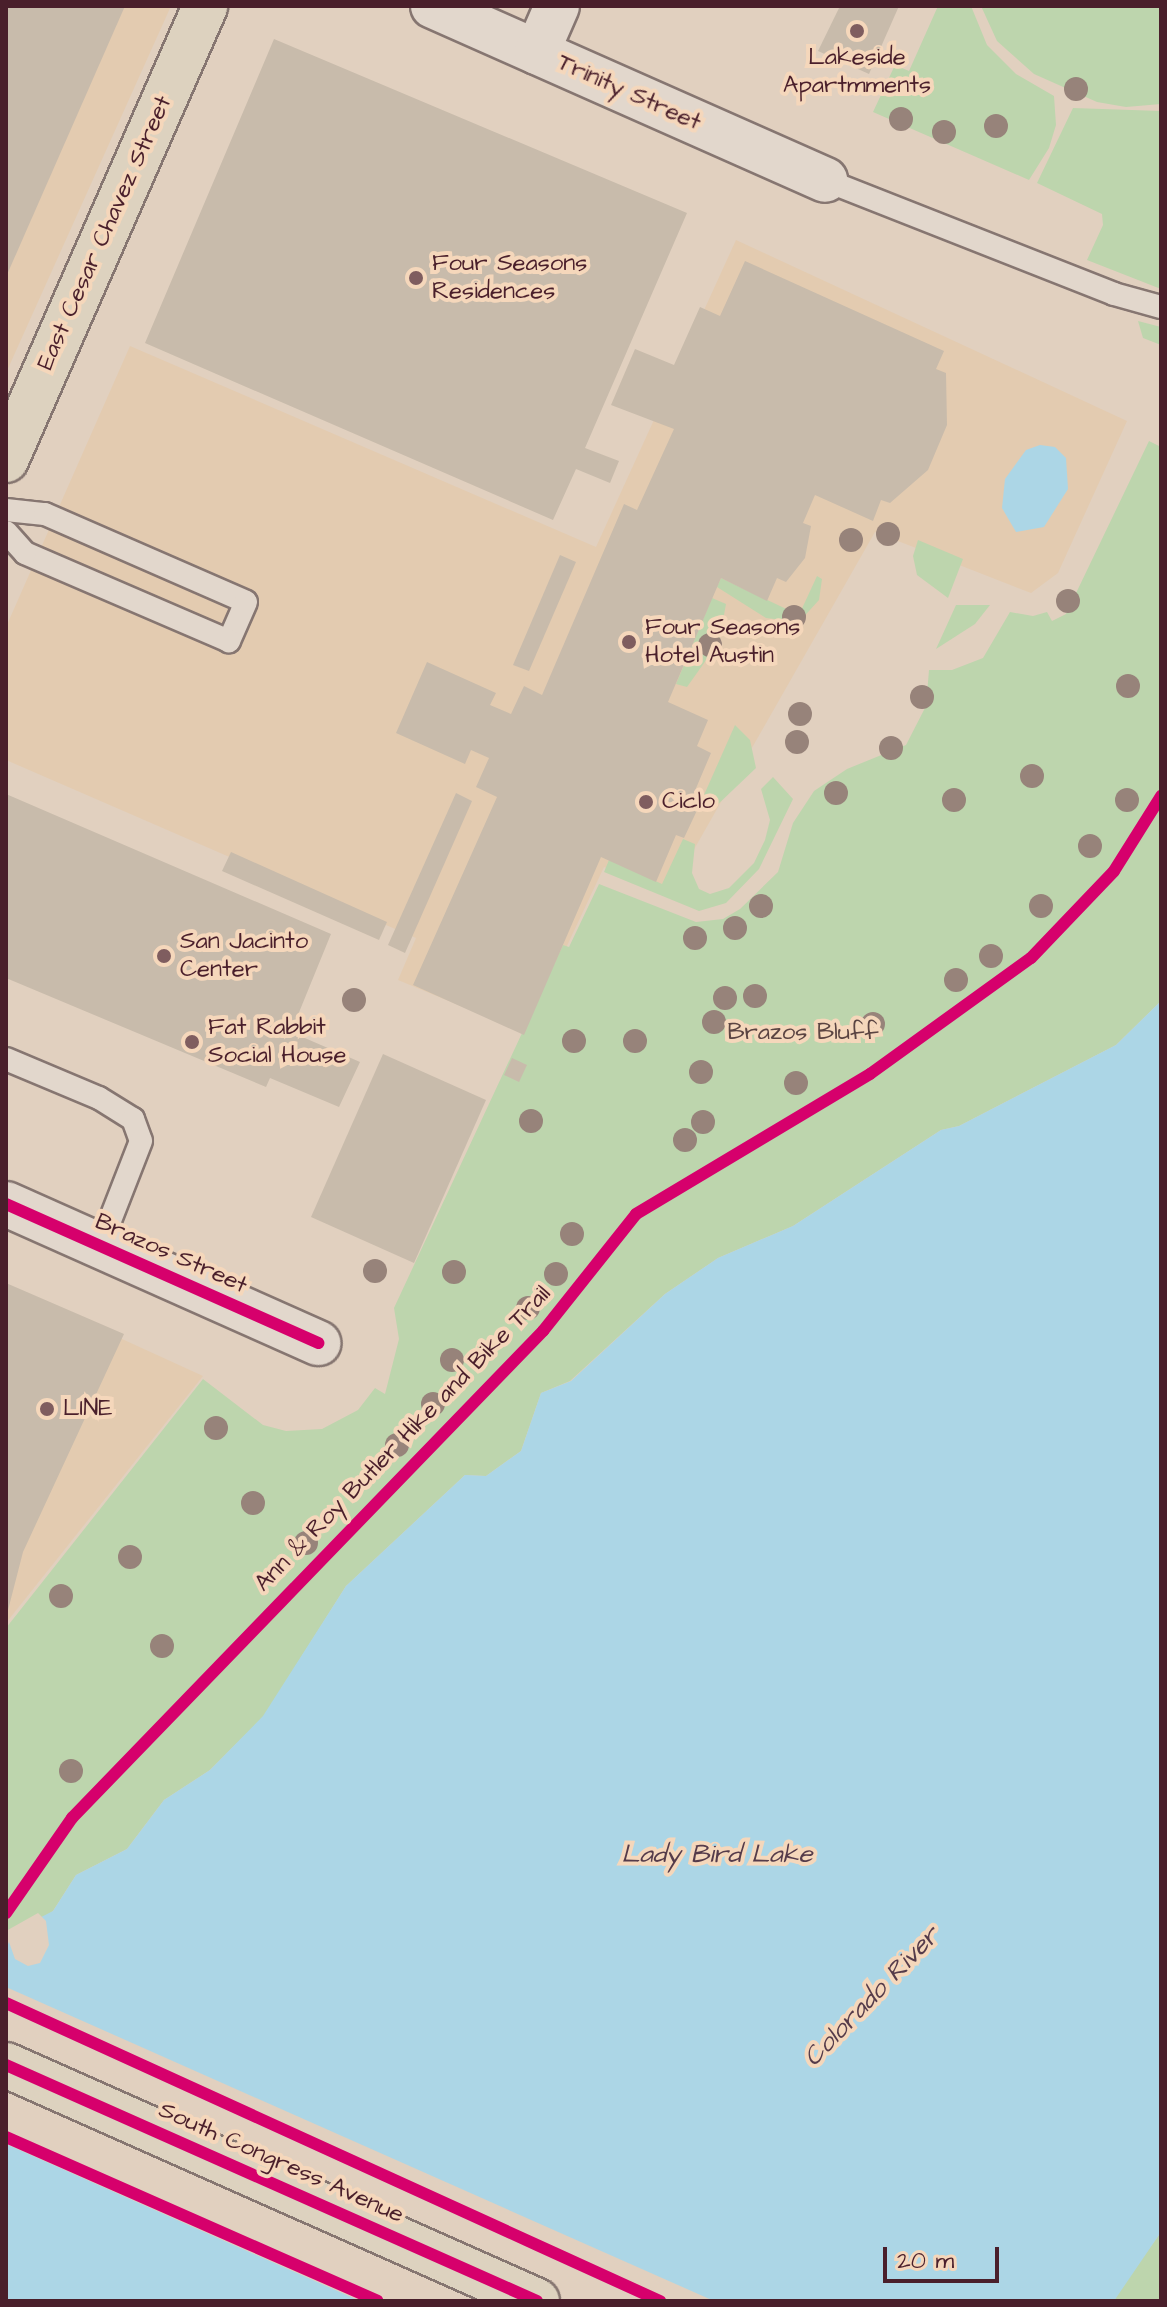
<!DOCTYPE html>
<style>
body{margin:0}
#map{position:relative;width:1167px;height:2307px;overflow:hidden;background:#e1d0bf;font-family:"Architects Daughter",sans-serif}
div>[style]{position:absolute}
[style*='--x']{left:calc(var(--x)*1px);top:calc(var(--y)*1px);width:calc(var(--w)*1px);rotate:calc(var(--a)*1deg)}
.built>*{inset:0;background:#e3cbb0}
.green>*{inset:0;background:#bdd5ad}
.water>*{inset:0;background:#acd6e6}
.pier>*{inset:0;background:#e1d0bf}
.building>*{inset:0;background:#c8bbab}
.roads{filter:drop-shadow(2px 0 #867671) drop-shadow(-2px 0 #867671) drop-shadow(0 2px #867671) drop-shadow(0 -2px #867671)}
.service>*{height:22px;margin:-11px;padding:0 11px;transform-origin:11px;border-radius:11px;background:#e2d7cc}
.minor>*{height:44px;margin:-22px;padding:0 22px;transform-origin:22px;border-radius:22px;background:#e2d7cc}
.primary>*{height:44px;margin:-22px;padding:0 22px;transform-origin:22px;border-radius:22px;background:#ddd2bf}
.cycleway>*{height:12px;margin:-6px;padding:0 6px;transform-origin:6px;border-radius:6px;background:#d6006c}
.trees>*{width:24px;height:24px;margin:-12px;border-radius:50%;background:#97837a}
.dots>*{width:22px;height:22px;translate:-50% -50%;box-sizing:border-box;border:4px solid #f5d7bb;border-radius:50%}
span{translate:-50% -50%;white-space:nowrap;text-align:center;line-height:1.15;-webkit-text-stroke:8px #f5d7bb;paint-order:stroke}
.poi-label{font-size:24px;color:#4a1f2b}
.left{translate:0 -50%;text-align:left}
.street-label{font-size:24px;color:#4a1f2b}
.park-label{font-size:24px;color:#5b4442}
.water-label{font-size:26px;color:#553b4a;font-style:italic}
.frame{position:absolute;inset:0;border:8px solid #4a1f2b;pointer-events:none}
.scale{position:absolute;left:883px;top:2247px;width:116px;height:36px;box-sizing:border-box;border:4px solid #4a1f2b;border-top:0;padding-left:10px;font-size:24px;line-height:28px;white-space:nowrap;color:#4a1f2b;-webkit-text-stroke:6px #f5d7bb;paint-order:stroke}
</style>
<div id="map">
<div class="built">
<div style="clip-path:polygon(6px 6px,171px 6px,6px 373px)"></div>
<div style="clip-path:polygon(736px 240px,1127px 421px,1058px 573px,1031px 593px,875px 532px,668px 895px,604px 867px,526px 1033px,398px 980px,416px 938px,6px 760px,6px 627px,130px 346px,596px 547px)"></div>
<div style="clip-path:polygon(6px 1286px,203px 1376px,6px 1623px)"></div>
</div>
<div class="green">
<div style="clip-path:polygon(938px 6px,971px 6px,987px 45px,1016px 74px,1054px 96px,1056px 125px,1049px 148px,1029px 180px,873px 112px,895px 65px,909px 71px)"></div>
<div style="clip-path:polygon(981px 6px,1161px 6px,1161px 104px,1126px 107px,1097px 102px,1034px 74px,997px 41px)"></div>
<div style="clip-path:polygon(1073px 108px,1161px 111px,1161px 289px,1087px 260px,1103px 225px,1102px 214px,1037px 183px)"></div>
<div style="clip-path:polygon(1138px 321px,1161px 327px,1161px 345px,1143px 338px)"></div>
<div style="clip-path:polygon(1149px 441px,1161px 447px,1161px 1001px,1116px 1045px,959px 1126px,941px 1130px,793px 1226px,718px 1258px,665px 1294px,570px 1381px,541px 1393px,521px 1451px,486px 1476px,465px 1475px,346px 1586px,264px 1716px,210px 1770px,164px 1800px,127px 1849px,76px 1875px,53px 1911px,6px 1946px,6px 1628px,203px 1379px,263px 1425px,286px 1431px,322px 1429px,358px 1410px,375px 1388px,385px 1394px,399px 1339px,394px 1308px,563px 945px,569px 947px,599px 884px,696px 922px,723px 919px,740px 909px,778px 872px,793px 823px,814px 791px,847px 769px,906px 745px,926px 706px,929px 670px,952px 670px,983px 658px,1010px 612px,1033px 616px,1047px 612px,1052px 621px,1066px 614px)"></div>
<div style="clip-path:polygon(918px 540px,963px 559px,948px 598px,917px 575px,913px 556px)"></div>
<div style="clip-path:polygon(817px 576px,822px 579px,819px 600px,799px 622px,766px 618px,717px 587px,721px 578px,799px 615px)"></div>
<div style="clip-path:polygon(712px 598px,726px 604px,719px 642px,687px 687px,676px 684px)"></div>
<div style="clip-path:polygon(956px 605px,990px 605px,975px 624px,936px 649px)"></div>
<div style="clip-path:polygon(735px 725px,750px 740px,756px 768px,713px 809px,700px 804px)"></div>
<div style="clip-path:polygon(773px 777px,793px 799px,759px 869px,726px 903px,699px 911px,604px 872px,609px 860px,662px 884px,683px 839px,695px 844px,692px 873px,699px 889px,710px 894px,729px 888px,754px 863px,765px 840px,770px 820px,761px 789px)"></div>
<div style="clip-path:polygon(1161px 2232px,1161px 2301px,1114px 2301px,1119px 2291px)"></div>
</div>
<div class="water">
<div style="clip-path:polygon(1040px 445px,1055px 447px,1066px 458px,1068px 489px,1044px 527px,1016px 532px,1002px 508px,1005px 479px,1026px 450px)"></div>
<div style="clip-path:polygon(1161px 1001px,1161px 2232px,1114px 2301px,6px 2301px,6px 1935px,53px 1911px,76px 1875px,127px 1849px,164px 1800px,210px 1770px,263px 1716px,346px 1586px,465px 1475px,486px 1476px,521px 1451px,541px 1393px,571px 1381px,665px 1294px,718px 1258px,793px 1226px,941px 1130px,959px 1126px,1116px 1045px)"></div>
</div>
<div class="pier">
<div style="clip-path:polygon(38px 1913px,46px 1921px,49px 1945px,40px 1963px,28px 1966px,15px 1959px,9px 1942px,6px 1948px,6px 1931px)"></div>
<div style="clip-path:polygon(6px 1987px,714px 2301px,360px 2301px,6px 2144px)"></div>
</div>
<div class="building">
<div style="clip-path:polygon(6px 6px,125px 6px,6px 277px)"></div>
<div style="clip-path:polygon(840px 6px,899px 6px,869px 74px,818px 51px)"></div>
<div style="clip-path:polygon(274px 39px,687px 213px,585px 448px,619px 461px,610px 483px,576px 469px,553px 520px,145px 343px)"></div>
<div style="clip-path:polygon(745px 261px,944px 351px,936px 369px,946px 373px,947px 425px,928px 470px,890px 503px,881px 500px,873px 521px,815px 495px,803px 523px,811px 526px,805px 558px,786px 582px,777px 578px,767px 601px,721px 578px,668px 702px,708px 720px,697px 746px,711px 753px,691px 800px,700px 804px,684px 838px,676px 835px,656px 882px,601px 857px,524px 1035px,413px 985px,497px 797px,476px 787px,489px 758px,471px 750px,465px 764px,396px 733px,427px 662px,496px 693px,490px 705px,511px 714px,524px 686px,542px 695px,624px 504px,637px 510px,674px 429px,611px 405px,635px 349px,674px 365px,700px 307px,720px 316px)"></div>
<div style="clip-path:polygon(560px 555px,576px 562px,529px 671px,513px 665px)"></div>
<div style="clip-path:polygon(456px 793px,472px 801px,405px 953px,388px 945px)"></div>
<div style="clip-path:polygon(6px 794px,331px 934px,291px 1032px,360px 1062px,339px 1107px,270px 1078px,266px 1087px,6px 978px)"></div>
<div style="clip-path:polygon(231px 852px,387px 922px,379px 940px,222px 871px)"></div>
<div style="clip-path:polygon(383px 1054px,486px 1100px,414px 1263px,311px 1217px)"></div>
<div style="clip-path:polygon(512px 1058px,527px 1065px,519px 1082px,504px 1075px)"></div>
<div style="clip-path:polygon(6px 1283px,124px 1334px,23px 1552px,6px 1618px)"></div>
</div>
<div class="roads">
<div class="service">
<div style="--x:825;--y:180;--w:311;--a:21.5"></div>
<div style="--x:1114;--y:294;--w:49;--a:15.5"></div>
<div style="--x:6;--y:510;--w:39;--a:6"></div>
<div style="--x:45;--y:514;--w:219;--a:23.6"></div>
<div style="--x:246;--y:602;--w:43;--a:113.6"></div>
<div style="--x:229;--y:641;--w:222;--a:-156.7"></div>
<div style="--x:25;--y:553;--w:28;--a:-132"></div>
<div style="--x:6;--y:1059;--w:101;--a:22.8"></div>
<div style="--x:99;--y:1098;--w:40;--a:32"></div>
<div style="--x:133;--y:1119;--w:23;--a:70"></div>
<div style="--x:141;--y:1141;--w:113;--a:111.3"></div>
</div>
<div class="minor">
<div style="--x:433;--y:6;--w:429;--a:23.9"></div>
<div style="--x:537;--y:52;--w:50;--a:-66.5"></div>
<div style="--x:6;--y:1204;--w:342;--a:24"></div>
</div>
<div class="primary">
<div style="--x:6;--y:460;--w:496;--a:-66.3"></div>
<div style="--x:6;--y:2065;--w:581;--a:23.96"></div>
</div>
</div>
<div class="cycleway">
<div style="--x:6;--y:1204;--w:342;--a:24"></div>
<div style="--x:6;--y:1913;--w:116;--a:-55.2"></div>
<div style="--x:72;--y:1818;--w:678;--a:-45.96"></div>
<div style="--x:543;--y:1331;--w:149;--a:-51.5"></div>
<div style="--x:636;--y:1214;--w:273;--a:-30.9"></div>
<div style="--x:870;--y:1074;--w:198;--a:-35.8"></div>
<div style="--x:1031;--y:958;--w:120;--a:-46.3"></div>
<div style="--x:1114;--y:871;--w:89;--a:-57.9"></div>
<div style="--x:6;--y:2003;--w:719;--a:24.5"></div>
<div style="--x:6;--y:2065;--w:581;--a:23.96"></div>
<div style="--x:6;--y:2137;--w:406;--a:23.8"></div>
</div>
<div class="trees">
<div style="left:1076px;top:89px"></div>
<div style="left:901px;top:119px"></div>
<div style="left:996px;top:126px"></div>
<div style="left:944px;top:132px"></div>
<div style="left:888px;top:534px"></div>
<div style="left:851px;top:540px"></div>
<div style="left:1068px;top:601px"></div>
<div style="left:794px;top:617px"></div>
<div style="left:710px;top:645px"></div>
<div style="left:1128px;top:686px"></div>
<div style="left:922px;top:697px"></div>
<div style="left:800px;top:714px"></div>
<div style="left:797px;top:742px"></div>
<div style="left:891px;top:748px"></div>
<div style="left:1032px;top:776px"></div>
<div style="left:836px;top:793px"></div>
<div style="left:954px;top:800px"></div>
<div style="left:1127px;top:800px"></div>
<div style="left:1090px;top:846px"></div>
<div style="left:761px;top:906px"></div>
<div style="left:1041px;top:906px"></div>
<div style="left:735px;top:928px"></div>
<div style="left:695px;top:938px"></div>
<div style="left:991px;top:956px"></div>
<div style="left:956px;top:980px"></div>
<div style="left:755px;top:996px"></div>
<div style="left:725px;top:998px"></div>
<div style="left:354px;top:1000px"></div>
<div style="left:714px;top:1022px"></div>
<div style="left:873px;top:1024px"></div>
<div style="left:574px;top:1041px"></div>
<div style="left:635px;top:1041px"></div>
<div style="left:701px;top:1072px"></div>
<div style="left:796px;top:1083px"></div>
<div style="left:531px;top:1121px"></div>
<div style="left:703px;top:1122px"></div>
<div style="left:685px;top:1140px"></div>
<div style="left:572px;top:1234px"></div>
<div style="left:375px;top:1271px"></div>
<div style="left:454px;top:1272px"></div>
<div style="left:556px;top:1274px"></div>
<div style="left:528px;top:1308px"></div>
<div style="left:452px;top:1360px"></div>
<div style="left:433px;top:1404px"></div>
<div style="left:216px;top:1428px"></div>
<div style="left:397px;top:1445px"></div>
<div style="left:253px;top:1503px"></div>
<div style="left:306px;top:1543px"></div>
<div style="left:130px;top:1557px"></div>
<div style="left:61px;top:1596px"></div>
<div style="left:162px;top:1646px"></div>
<div style="left:71px;top:1771px"></div>
</div>
<div class="dots">
<div style="left:857px;top:31px;background:#7f5d5f"></div>
<div style="left:416px;top:278px;background:#7f5d5f"></div>
<div style="left:629px;top:642px;background:#7f5d5f"></div>
<div style="left:646px;top:802px;background:#7f5d5f"></div>
<div style="left:164px;top:956px;background:#7f5d5f"></div>
<div style="left:192px;top:1042px;background:#7f5d5f"></div>
<div style="left:47px;top:1409px;background:#7f5d5f"></div>
</div>
<div class="poi-label">
<span style="left:857px;top:72px">Lakeside<br>Apartmments</span>
<span class="left" style="left:432px;top:278px">Four Seasons<br>Residences</span>
<span class="left" style="left:645px;top:642px">Four Seasons<br>Hotel Austin</span>
<span class="left" style="left:662px;top:802px">Ciclo</span>
<span class="left" style="left:180px;top:956px">San Jacinto<br>Center</span>
<span class="left" style="left:208px;top:1042px">Fat Rabbit<br>Social House</span>
<span class="left" style="left:63px;top:1409px">LINE</span>
</div>
<div class="street-label">
<span style="left:629px;top:93px;rotate:24deg">Trinity Street</span>
<span style="left:105px;top:233px;rotate:-66deg">East Cesar Chavez Street</span>
<span style="left:171px;top:1254px;rotate:24deg">Brazos Street</span>
<span style="left:403px;top:1439px;rotate:-46deg">Ann &amp; Roy Butler Hike and Bike Trail</span>
<span style="left:281px;top:2163px;rotate:24deg">South Congress Avenue</span>
</div>
<div class="park-label">
<span style="left:803px;top:1033px">Brazos Bluff</span>
</div>
<div class="water-label">
<span style="left:717px;top:1855px">Lady Bird Lake</span>
<span style="left:872px;top:1997px;rotate:-46deg">Colorado River</span>
</div>
<div class="frame"></div>
<div class="scale">20 m</div>
</div>
